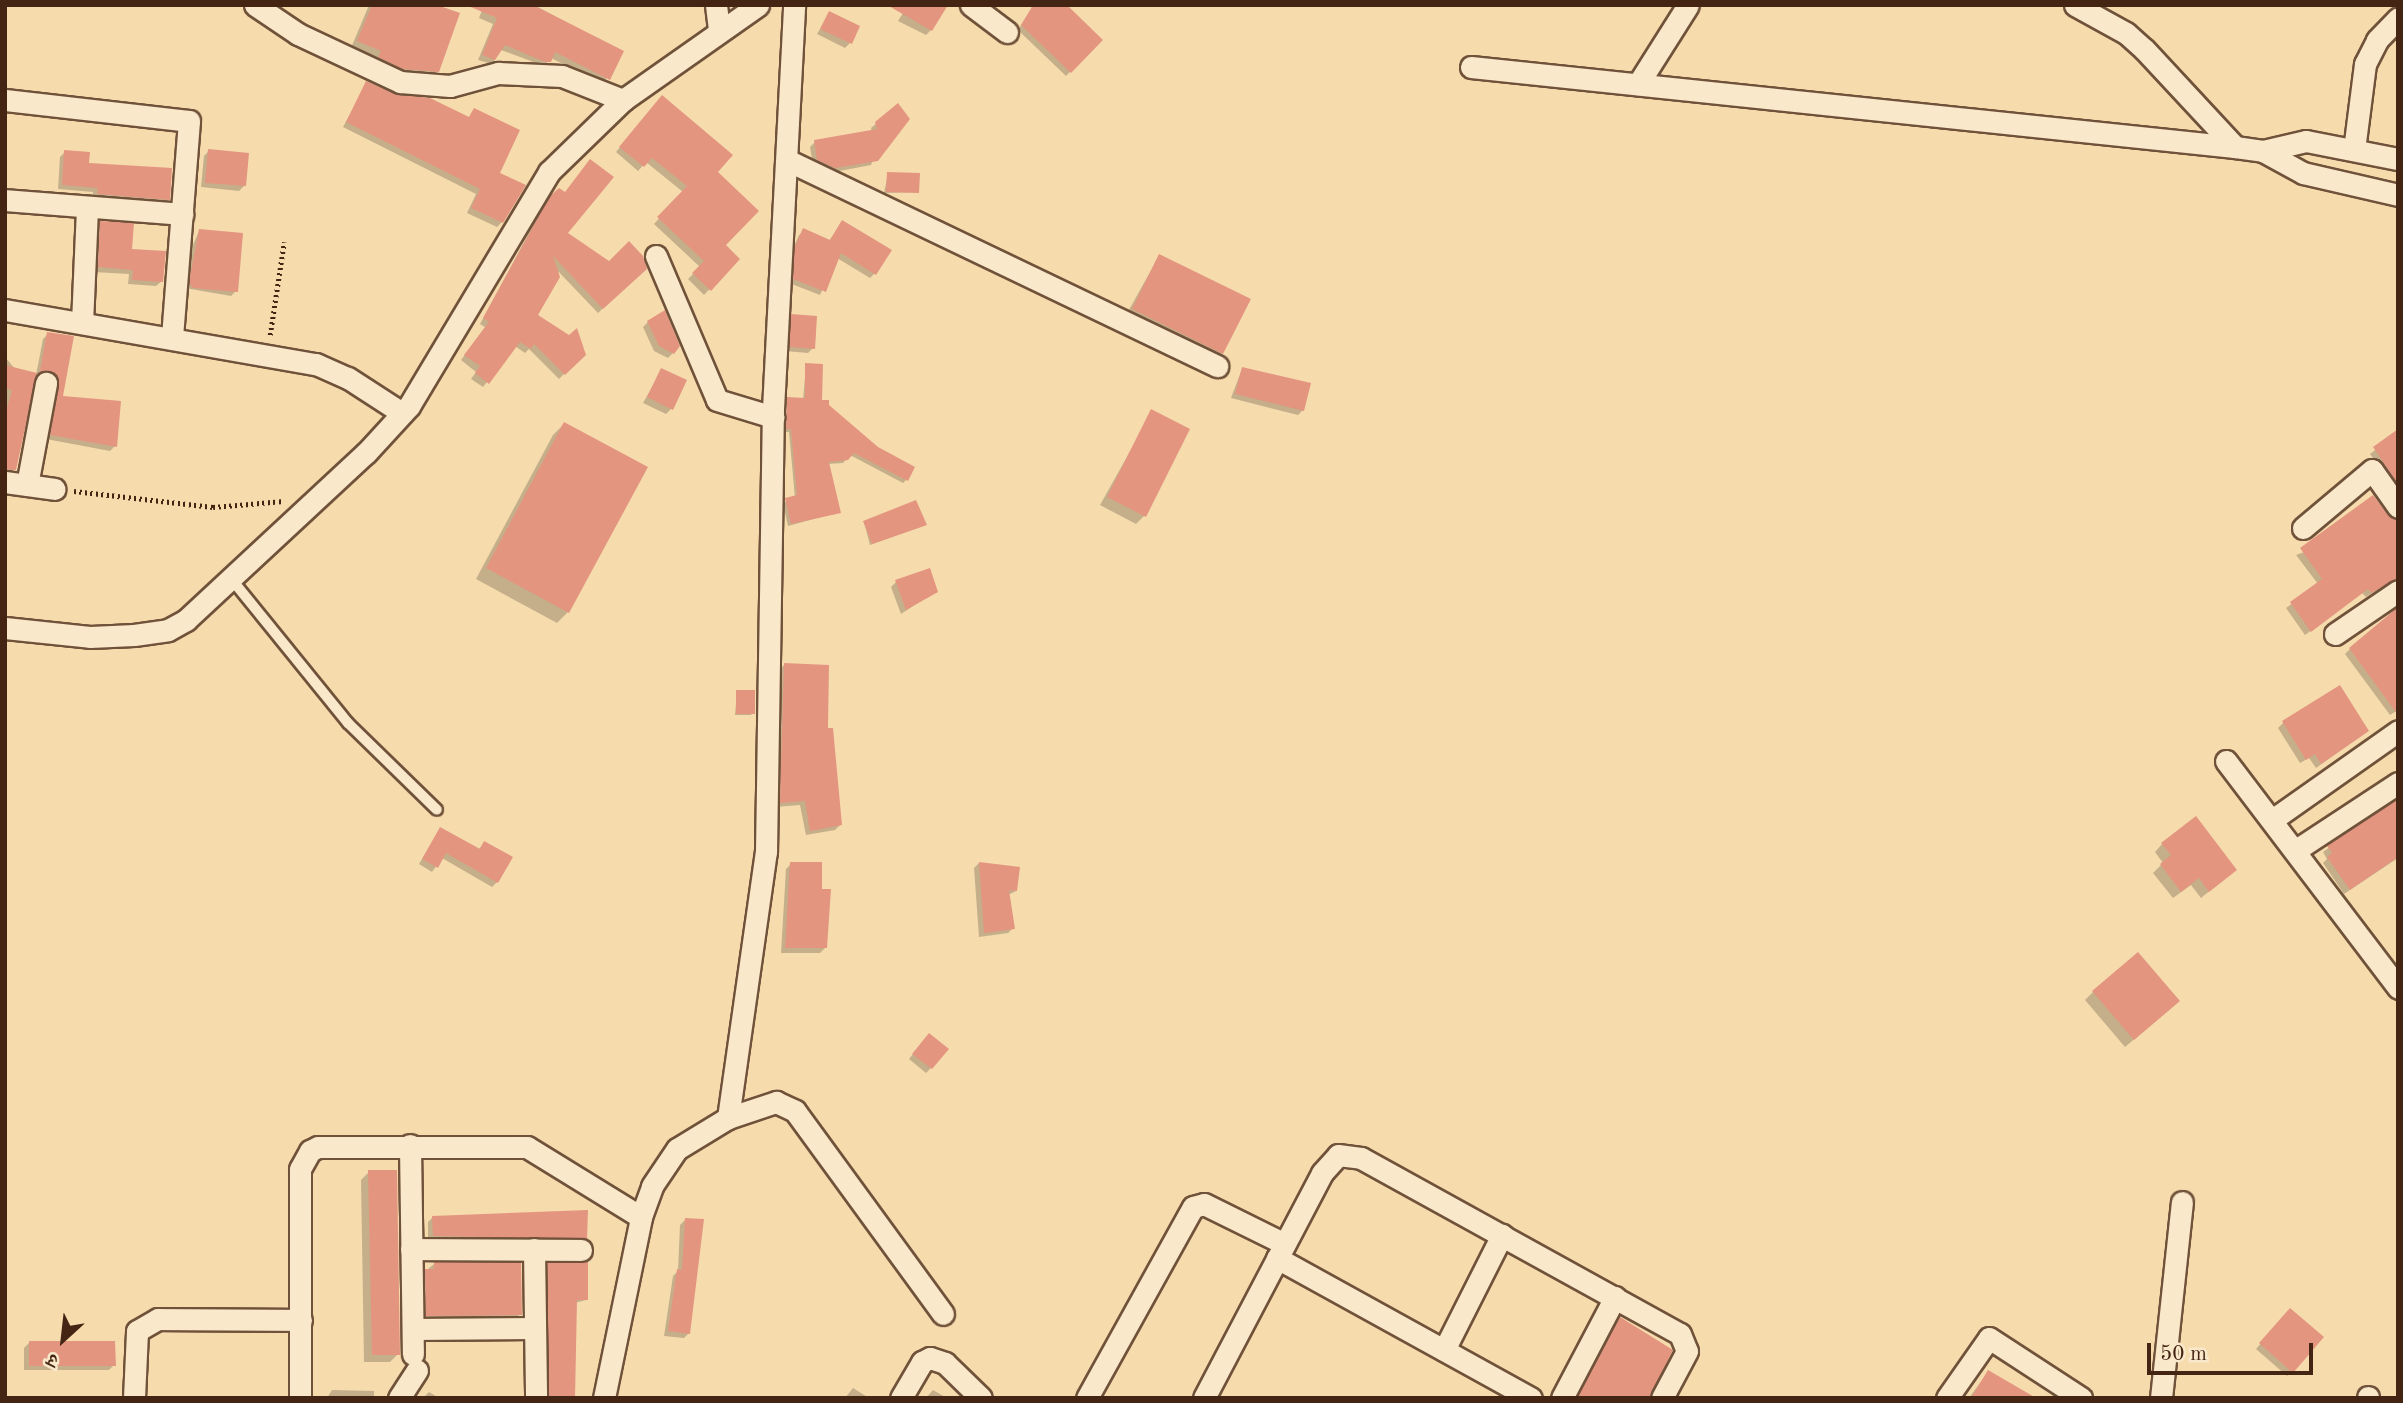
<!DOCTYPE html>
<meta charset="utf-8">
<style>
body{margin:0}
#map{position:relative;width:2403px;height:1403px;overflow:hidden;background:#f6dbad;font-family:"Old Standard TT","Noto Serif Devanagari",serif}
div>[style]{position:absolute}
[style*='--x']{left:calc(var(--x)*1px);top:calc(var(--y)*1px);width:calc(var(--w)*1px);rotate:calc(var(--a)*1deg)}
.shadow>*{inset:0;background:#0003}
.building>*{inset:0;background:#e39580}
.path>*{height:4.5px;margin-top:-2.25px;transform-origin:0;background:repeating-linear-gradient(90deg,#442413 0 2px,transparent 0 5.5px)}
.roads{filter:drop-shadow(2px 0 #70523a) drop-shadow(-2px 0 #70523a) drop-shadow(0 2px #70523a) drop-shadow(0 -2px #70523a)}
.lane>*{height:10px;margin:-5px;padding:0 5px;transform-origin:5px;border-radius:5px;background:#f9e8ca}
.street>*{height:21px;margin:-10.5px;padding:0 10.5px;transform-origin:10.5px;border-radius:10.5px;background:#f9e8ca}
span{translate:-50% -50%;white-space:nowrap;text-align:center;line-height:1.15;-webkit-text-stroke:5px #f9e8ca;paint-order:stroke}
.frame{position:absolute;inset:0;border:7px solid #442413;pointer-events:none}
.north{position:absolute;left:28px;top:1305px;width:70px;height:70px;-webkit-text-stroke:5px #f9e8ca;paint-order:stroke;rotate:207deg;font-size:19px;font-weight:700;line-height:28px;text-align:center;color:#442413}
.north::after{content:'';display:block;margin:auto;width:24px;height:32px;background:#442413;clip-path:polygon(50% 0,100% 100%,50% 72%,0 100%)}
.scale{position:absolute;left:2147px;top:1343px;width:166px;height:32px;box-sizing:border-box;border:4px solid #442413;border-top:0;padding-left:9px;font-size:21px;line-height:24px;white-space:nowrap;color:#442413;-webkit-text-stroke:5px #f9e8ca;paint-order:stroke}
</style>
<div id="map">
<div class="shadow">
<div style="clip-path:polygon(369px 5px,394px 5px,437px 71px,430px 78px,372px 64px,375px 58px,351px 48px)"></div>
<div style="clip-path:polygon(484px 5px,534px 5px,622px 52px,603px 84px,551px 58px,544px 66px,501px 50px,492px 64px,478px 60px,493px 24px,479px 18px)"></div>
<div style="clip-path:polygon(908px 5px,931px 30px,926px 35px,898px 21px)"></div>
<div style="clip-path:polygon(1034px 5px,1101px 40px,1066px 76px,1018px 30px)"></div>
<div style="clip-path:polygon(830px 13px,850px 43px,845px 48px,817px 34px)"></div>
<div style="clip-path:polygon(367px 83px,468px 118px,475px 110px,498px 173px,502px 222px,497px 227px,467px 213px,476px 194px,343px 127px)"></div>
<div style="clip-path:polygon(657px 102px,716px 172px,723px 245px,738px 259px,704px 295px,688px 279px,700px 267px,654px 224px,683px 192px,646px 162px,638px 171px,616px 152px)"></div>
<div style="clip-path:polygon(897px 106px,871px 165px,829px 173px,813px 165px,810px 147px,815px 142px,872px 132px,871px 128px)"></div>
<div style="clip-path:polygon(209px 151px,244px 186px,239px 191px,201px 187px,204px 156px)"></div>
<div style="clip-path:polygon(65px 152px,87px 164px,168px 199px,163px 204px,93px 199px,93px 192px,58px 189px,60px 157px)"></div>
<div style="clip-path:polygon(888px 174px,918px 192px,884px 193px)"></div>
<div style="clip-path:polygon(560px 190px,565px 233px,609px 263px,645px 269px,598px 313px,555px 268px,535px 316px,584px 354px,559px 379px,529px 349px,525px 353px,515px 346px,483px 387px,471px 379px,476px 372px,461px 360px,485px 327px,480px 324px,545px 203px)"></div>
<div style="clip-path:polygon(100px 222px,162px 281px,156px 286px,128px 284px,129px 274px,93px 272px,95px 227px)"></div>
<div style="clip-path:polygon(842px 222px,875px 273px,870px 278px,837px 258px,820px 295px,789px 283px,790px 255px,799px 235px,804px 231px,829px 241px)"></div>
<div style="clip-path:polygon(199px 231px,236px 291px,231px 296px,185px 288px,187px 259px)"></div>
<div style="clip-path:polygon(1159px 256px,1222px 353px,1214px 361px,1125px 317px)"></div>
<div style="clip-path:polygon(792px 316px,813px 348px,808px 353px,785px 351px,787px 321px)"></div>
<div style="clip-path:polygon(648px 322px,673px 353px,668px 358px,654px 351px,643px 327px)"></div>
<div style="clip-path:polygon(48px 334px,72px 338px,61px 398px,115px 446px,110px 451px,46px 439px,49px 377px,35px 376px,15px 469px,5px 477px,5px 357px,16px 370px,36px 375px,43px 339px)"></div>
<div style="clip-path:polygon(806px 365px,821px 402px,906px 480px,903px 483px,850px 455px,843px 463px,827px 464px,839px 512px,788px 526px,783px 503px,795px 498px,789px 432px,783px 432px,784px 402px,803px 400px)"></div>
<div style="clip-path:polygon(1242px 369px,1303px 410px,1298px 415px,1231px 398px)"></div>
<div style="clip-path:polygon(662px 370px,671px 409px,666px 414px,643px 403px)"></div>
<div style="clip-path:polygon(1152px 412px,1144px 516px,1136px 524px,1100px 505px)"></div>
<div style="clip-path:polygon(564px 424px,568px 612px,557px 623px,476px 579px,553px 435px)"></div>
<div style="clip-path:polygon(2398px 432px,2398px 495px,2370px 454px)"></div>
<div style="clip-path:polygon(2391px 520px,2398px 521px,2398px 584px,2390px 582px,2366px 597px,2362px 593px,2305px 635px,2286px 608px,2318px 584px,2296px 555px)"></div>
<div style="clip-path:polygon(864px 522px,923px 526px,870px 545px)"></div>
<div style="clip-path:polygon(896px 582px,936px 591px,901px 614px,891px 587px)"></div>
<div style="clip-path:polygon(2350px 649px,2398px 710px,2390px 715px,2345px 654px)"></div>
<div style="clip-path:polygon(784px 665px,826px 730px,840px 825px,835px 830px,806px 835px,800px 805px,776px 807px,779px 670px)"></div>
<div style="clip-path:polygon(737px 692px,753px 713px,751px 715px,735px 715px)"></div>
<div style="clip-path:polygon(2283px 723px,2361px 736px,2316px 768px,2309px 758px,2300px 763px,2278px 728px)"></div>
<div style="clip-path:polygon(2398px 799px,2398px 858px,2344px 894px,2323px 863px,2327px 859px,2323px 852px)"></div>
<div style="clip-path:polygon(440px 829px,478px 850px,484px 843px,497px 882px,492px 887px,442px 858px,432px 872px,419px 864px)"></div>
<div style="clip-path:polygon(2162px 844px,2235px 870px,2201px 898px,2191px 885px,2173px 898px,2153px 873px,2163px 863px,2155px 852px)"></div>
<div style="clip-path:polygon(979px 863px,1016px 891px,1008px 895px,1013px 928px,1008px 933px,979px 937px,974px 868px)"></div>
<div style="clip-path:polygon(791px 864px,821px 891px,826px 947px,820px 953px,781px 953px,786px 869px)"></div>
<div style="clip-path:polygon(2093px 992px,2170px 1009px,2125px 1047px,2085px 1000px)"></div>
<div style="clip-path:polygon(924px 1040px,931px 1068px,926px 1073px,909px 1059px)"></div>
<div style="clip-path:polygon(369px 1172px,398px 1354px,390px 1362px,364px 1362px,361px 1180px)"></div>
<div style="clip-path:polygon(433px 1217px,585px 1235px,580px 1240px,428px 1240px,428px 1222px)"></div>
<div style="clip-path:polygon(685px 1220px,689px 1333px,684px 1338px,664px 1336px,673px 1276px,678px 1271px,680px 1225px)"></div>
<div style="clip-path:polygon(434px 1264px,520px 1314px,515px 1319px,422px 1320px,421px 1275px)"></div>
<div style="clip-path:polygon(548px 1265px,586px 1300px,575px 1303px,572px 1398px,546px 1398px)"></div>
<div style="clip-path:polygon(2285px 1315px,2292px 1372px,2287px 1376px,2256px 1349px)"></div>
<div style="clip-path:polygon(1620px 1319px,1646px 1398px,1571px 1398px,1604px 1335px)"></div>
<div style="clip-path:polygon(29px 1343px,114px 1365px,109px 1370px,24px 1370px,24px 1348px)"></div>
<div style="clip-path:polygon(1988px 1372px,2032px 1398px,1969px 1398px)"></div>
<div style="clip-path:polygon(853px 1388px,869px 1398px,845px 1398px)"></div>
<div style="clip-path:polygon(332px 1390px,374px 1391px,374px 1398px,327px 1398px)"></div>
<div style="clip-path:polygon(933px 1390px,947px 1398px,926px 1398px)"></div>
<div style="clip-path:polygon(429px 1392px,439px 1398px,423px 1398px)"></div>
</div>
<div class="building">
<div style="clip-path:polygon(372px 5px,437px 5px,460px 13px,439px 72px,403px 69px,378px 57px,381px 51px,357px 41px)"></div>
<div style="clip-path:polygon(466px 5px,533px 5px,624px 51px,610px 80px,555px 52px,551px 62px,545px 62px,505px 45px,495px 60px,482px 55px,497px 18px)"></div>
<div style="clip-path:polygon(887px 5px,948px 5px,932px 31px)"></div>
<div style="clip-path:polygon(1033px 5px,1067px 5px,1103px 40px,1071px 73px,1021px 25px)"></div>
<div style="clip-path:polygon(829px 11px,860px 26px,852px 44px,820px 29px)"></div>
<div style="clip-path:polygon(366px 81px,395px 94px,430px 98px,469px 117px,474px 108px,520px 130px,500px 173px,526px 185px,503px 223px,471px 208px,480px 189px,346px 122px)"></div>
<div style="clip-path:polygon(662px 95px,733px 155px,718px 172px,759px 211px,726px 245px,740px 259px,711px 291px,692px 273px,704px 261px,657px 217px,687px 186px,652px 158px,644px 167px,619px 147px)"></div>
<div style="clip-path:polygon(898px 103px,910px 119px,878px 161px,835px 168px,817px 160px,814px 140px,877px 129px,875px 122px)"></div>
<div style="clip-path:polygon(208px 149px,249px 153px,246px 186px,205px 183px)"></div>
<div style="clip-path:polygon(64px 150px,90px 152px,89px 163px,172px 168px,170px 200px,97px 194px,98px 188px,62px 185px)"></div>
<div style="clip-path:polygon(590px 159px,614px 177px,568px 233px,609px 261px,629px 241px,643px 256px,647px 269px,603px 309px,553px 256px,560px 277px,538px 315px,569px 335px,577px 328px,586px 355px,565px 375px,534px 344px,531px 349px,520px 342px,489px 384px,475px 373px,480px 366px,464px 355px,489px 322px,483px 318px,550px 196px,559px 188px,565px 192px)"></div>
<div style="clip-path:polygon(887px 172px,920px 173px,919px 193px,886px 192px)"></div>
<div style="clip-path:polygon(842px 220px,892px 250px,876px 275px,841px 253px,826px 292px,793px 279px,794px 249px,803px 228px,830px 240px)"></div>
<div style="clip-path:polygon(100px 221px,134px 223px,132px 249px,166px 251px,163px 282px,132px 280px,133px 270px,98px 267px)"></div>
<div style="clip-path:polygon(199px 229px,243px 233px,238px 292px,193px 288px,189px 283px)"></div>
<div style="clip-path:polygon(1159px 254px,1251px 299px,1223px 354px,1132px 309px)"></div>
<div style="clip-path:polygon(665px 310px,680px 346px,674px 354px,659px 346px,647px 321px)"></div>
<div style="clip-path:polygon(791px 314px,817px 316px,815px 349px,789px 347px)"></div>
<div style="clip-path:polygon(47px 332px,74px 336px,63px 396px,121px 401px,117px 447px,50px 435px,59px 385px,54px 373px,40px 372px)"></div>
<div style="clip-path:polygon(805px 363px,823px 364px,822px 400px,829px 400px,829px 405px,878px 447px,915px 467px,908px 481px,854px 453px,848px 460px,829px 462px,841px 513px,791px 524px,785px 498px,797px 495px,791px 429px,786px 429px,787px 397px,805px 398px)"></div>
<div style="clip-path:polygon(5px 365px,37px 373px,16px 470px,5px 469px,5px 415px,12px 390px,5px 388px)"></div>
<div style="clip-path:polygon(1242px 367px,1311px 383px,1304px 411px,1235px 394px)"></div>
<div style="clip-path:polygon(661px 368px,687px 380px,673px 410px,647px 397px)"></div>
<div style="clip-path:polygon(1151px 409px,1190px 429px,1146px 517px,1107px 497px)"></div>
<div style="clip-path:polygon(564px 422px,648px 467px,569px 613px,486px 568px)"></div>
<div style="clip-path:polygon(2398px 429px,2398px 484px,2373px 447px)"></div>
<div style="clip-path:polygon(2373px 495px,2388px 515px,2398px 520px,2398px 578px,2371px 593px,2368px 589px,2311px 632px,2290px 602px,2322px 579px,2300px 548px)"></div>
<div style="clip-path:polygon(916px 500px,927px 525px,872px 544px,863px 521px)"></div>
<div style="clip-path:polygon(930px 568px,938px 592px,906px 610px,895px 580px)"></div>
<div style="clip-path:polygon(2398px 607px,2398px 715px,2349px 648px)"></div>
<div style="clip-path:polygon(784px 663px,829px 665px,828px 728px,833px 728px,842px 825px,810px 831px,805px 801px,780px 803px)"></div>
<div style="clip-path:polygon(2340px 685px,2369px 731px,2321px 764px,2315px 754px,2306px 760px,2282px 721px)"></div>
<div style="clip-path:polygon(736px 690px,755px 690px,755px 714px,736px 714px)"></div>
<div style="clip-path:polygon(2398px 799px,2398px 857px,2350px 890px,2327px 857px,2332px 853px,2327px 846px)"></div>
<div style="clip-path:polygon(2196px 816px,2237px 870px,2209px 892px,2199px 878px,2181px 892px,2160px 864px,2171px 855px,2161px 843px)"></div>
<div style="clip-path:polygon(440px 827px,480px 849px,484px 841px,513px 857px,498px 883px,446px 853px,438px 868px,422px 859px)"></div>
<div style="clip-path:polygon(790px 862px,822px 862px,822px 889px,831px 889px,827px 948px,785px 948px)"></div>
<div style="clip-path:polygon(979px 862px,1020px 867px,1017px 891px,1009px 890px,1015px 929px,984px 933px)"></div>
<div style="clip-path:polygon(2138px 952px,2180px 1001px,2134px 1040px,2092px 991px)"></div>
<div style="clip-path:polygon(929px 1033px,949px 1049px,932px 1069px,912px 1054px)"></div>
<div style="clip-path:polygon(368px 1170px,397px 1170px,400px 1355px,372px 1355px)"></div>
<div style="clip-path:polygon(588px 1210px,587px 1239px,433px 1236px,432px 1216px)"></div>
<div style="clip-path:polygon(685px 1218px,704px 1219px,690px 1334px,668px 1331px,677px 1269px,682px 1270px)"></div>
<div style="clip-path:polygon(588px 1261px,588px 1300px,577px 1300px,575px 1398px,549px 1398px,547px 1263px)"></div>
<div style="clip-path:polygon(434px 1262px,521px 1263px,522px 1315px,426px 1316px,425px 1269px,434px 1269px)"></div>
<div style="clip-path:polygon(2290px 1308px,2324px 1337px,2293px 1373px,2259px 1343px)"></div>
<div style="clip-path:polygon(1620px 1317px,1673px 1350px,1649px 1398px,1577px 1398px)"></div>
<div style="clip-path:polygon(29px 1341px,115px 1341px,116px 1366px,29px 1366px)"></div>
<div style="clip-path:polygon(1988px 1370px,2036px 1398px,1971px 1398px)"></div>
</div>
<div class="path">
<div style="--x:270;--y:335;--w:94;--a:-81.4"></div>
<div style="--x:74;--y:491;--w:140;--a:6.6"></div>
<div style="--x:213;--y:507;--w:71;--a:-4.8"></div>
</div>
<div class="roads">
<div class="lane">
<div style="--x:233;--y:581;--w:183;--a:51"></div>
<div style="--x:348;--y:723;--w:124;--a:44.3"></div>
</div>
<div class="street">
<div style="--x:255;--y:5;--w:52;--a:34"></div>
<div style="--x:298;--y:34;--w:113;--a:25.2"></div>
<div style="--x:400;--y:82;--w:50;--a:4.6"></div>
<div style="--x:450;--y:86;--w:50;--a:-15.2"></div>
<div style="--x:498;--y:73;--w:64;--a:2.7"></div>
<div style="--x:562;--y:76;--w:66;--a:21.5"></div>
<div style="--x:716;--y:5;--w:23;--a:83"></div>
<div style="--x:971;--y:5;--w:45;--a:36.9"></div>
<div style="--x:2075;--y:5;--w:58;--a:28.8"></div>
<div style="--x:2126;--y:33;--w:24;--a:42"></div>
<div style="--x:2144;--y:49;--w:134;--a:47.1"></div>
<div style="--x:1471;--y:67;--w:768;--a:5.98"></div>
<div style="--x:2235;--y:147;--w:28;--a:8"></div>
<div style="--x:2263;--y:151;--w:46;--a:28.8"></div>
<div style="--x:2303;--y:173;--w:98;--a:13"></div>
<div style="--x:1638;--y:84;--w:93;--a:-57.7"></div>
<div style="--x:5;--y:100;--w:185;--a:6.5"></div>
<div style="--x:189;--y:121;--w:218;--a:94.5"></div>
<div style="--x:2354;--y:150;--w:87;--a:-82.7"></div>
<div style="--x:2365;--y:64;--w:27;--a:-63"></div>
<div style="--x:2377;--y:40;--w:30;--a:-46"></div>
<div style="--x:2263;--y:151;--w:44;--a:-13.1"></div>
<div style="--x:2306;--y:141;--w:94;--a:11.1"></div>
<div style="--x:789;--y:161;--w:475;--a:25.6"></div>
<div style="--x:5;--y:200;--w:178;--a:4.5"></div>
<div style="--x:656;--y:256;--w:156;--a:67"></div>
<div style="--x:717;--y:400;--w:59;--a:16.9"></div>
<div style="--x:5;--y:310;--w:316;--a:9.9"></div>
<div style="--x:316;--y:364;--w:35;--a:24"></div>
<div style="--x:348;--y:378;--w:64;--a:32.9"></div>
<div style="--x:82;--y:323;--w:116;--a:-87.5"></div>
<div style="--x:5;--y:482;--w:50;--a:8"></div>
<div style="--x:27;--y:485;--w:104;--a:-79.4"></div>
<div style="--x:2303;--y:528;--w:90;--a:-40"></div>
<div style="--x:2372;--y:470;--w:45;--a:54.9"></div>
<div style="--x:5;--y:628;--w:85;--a:6"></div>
<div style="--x:90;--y:637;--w:44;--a:-2.6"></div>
<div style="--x:134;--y:635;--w:34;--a:-8"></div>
<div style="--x:168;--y:630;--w:21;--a:-29"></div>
<div style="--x:186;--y:620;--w:246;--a:-42.9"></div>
<div style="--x:366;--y:453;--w:64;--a:-47.5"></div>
<div style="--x:409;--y:406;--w:273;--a:-59.1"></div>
<div style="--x:549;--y:172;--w:103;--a:-44.2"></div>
<div style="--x:623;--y:100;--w:165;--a:-35.1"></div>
<div style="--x:2335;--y:634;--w:76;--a:-34.3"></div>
<div style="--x:2226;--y:761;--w:285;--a:52.8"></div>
<div style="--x:2272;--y:820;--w:154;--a:-35.2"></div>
<div style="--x:2296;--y:850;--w:122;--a:-33.3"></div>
<div style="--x:728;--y:1118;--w:269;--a:-81.9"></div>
<div style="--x:766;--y:852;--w:443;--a:-89.1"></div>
<div style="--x:773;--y:409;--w:405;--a:-87"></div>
<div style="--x:410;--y:1145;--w:209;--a:89.2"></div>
<div style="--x:411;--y:1249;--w:170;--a:0.3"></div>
<div style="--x:534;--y:1249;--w:149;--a:89.2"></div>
<div style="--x:1277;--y:1258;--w:290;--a:28.9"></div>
<div style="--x:413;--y:1329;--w:122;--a:-0.5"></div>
<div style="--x:1444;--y:1350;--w:129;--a:-63.2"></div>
<div style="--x:2368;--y:1397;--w:1;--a:90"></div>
<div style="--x:134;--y:1398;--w:67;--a:-87.4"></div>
<div style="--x:137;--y:1331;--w:24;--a:-30"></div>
<div style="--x:158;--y:1319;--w:143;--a:0.4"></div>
<div style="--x:300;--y:1398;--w:229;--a:-90"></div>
<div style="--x:300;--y:1169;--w:21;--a:-61"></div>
<div style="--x:310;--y:1151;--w:9;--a:-27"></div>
<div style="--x:318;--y:1147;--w:209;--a:0"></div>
<div style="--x:527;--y:1147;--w:134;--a:31.6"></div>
<div style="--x:641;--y:1217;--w:33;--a:-70"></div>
<div style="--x:652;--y:1186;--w:45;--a:-56"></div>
<div style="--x:677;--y:1149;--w:60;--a:-31.3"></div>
<div style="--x:728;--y:1118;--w:51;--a:-18.4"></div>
<div style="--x:776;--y:1102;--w:21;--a:25"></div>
<div style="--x:795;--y:1111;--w:251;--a:53.9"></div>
<div style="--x:399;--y:1398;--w:33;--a:-57"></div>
<div style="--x:604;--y:1398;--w:185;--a:-78.4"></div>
<div style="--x:901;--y:1398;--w:42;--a:-59.7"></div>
<div style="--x:922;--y:1362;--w:9;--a:-27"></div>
<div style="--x:930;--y:1358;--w:16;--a:18"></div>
<div style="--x:945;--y:1363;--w:50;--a:44.2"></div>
<div style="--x:1087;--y:1398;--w:218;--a:-61"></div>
<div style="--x:1193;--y:1207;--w:11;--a:-15"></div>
<div style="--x:1204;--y:1204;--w:90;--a:26.3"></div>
<div style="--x:1204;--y:1398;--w:254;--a:-62.3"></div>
<div style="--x:1322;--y:1173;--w:24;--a:-48"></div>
<div style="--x:1338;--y:1155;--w:23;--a:7"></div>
<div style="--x:1361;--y:1158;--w:364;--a:28.9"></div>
<div style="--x:1680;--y:1334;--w:18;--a:68"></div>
<div style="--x:1687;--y:1351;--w:53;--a:118"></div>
<div style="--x:1562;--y:1398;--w:114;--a:-62.3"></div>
<div style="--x:1947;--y:1398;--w:73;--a:-55"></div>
<div style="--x:1989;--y:1338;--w:110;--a:33.1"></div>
<div style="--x:2161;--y:1398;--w:197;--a:-83.9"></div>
</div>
</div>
<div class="frame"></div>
<div class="north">उ</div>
<div class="scale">50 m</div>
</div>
